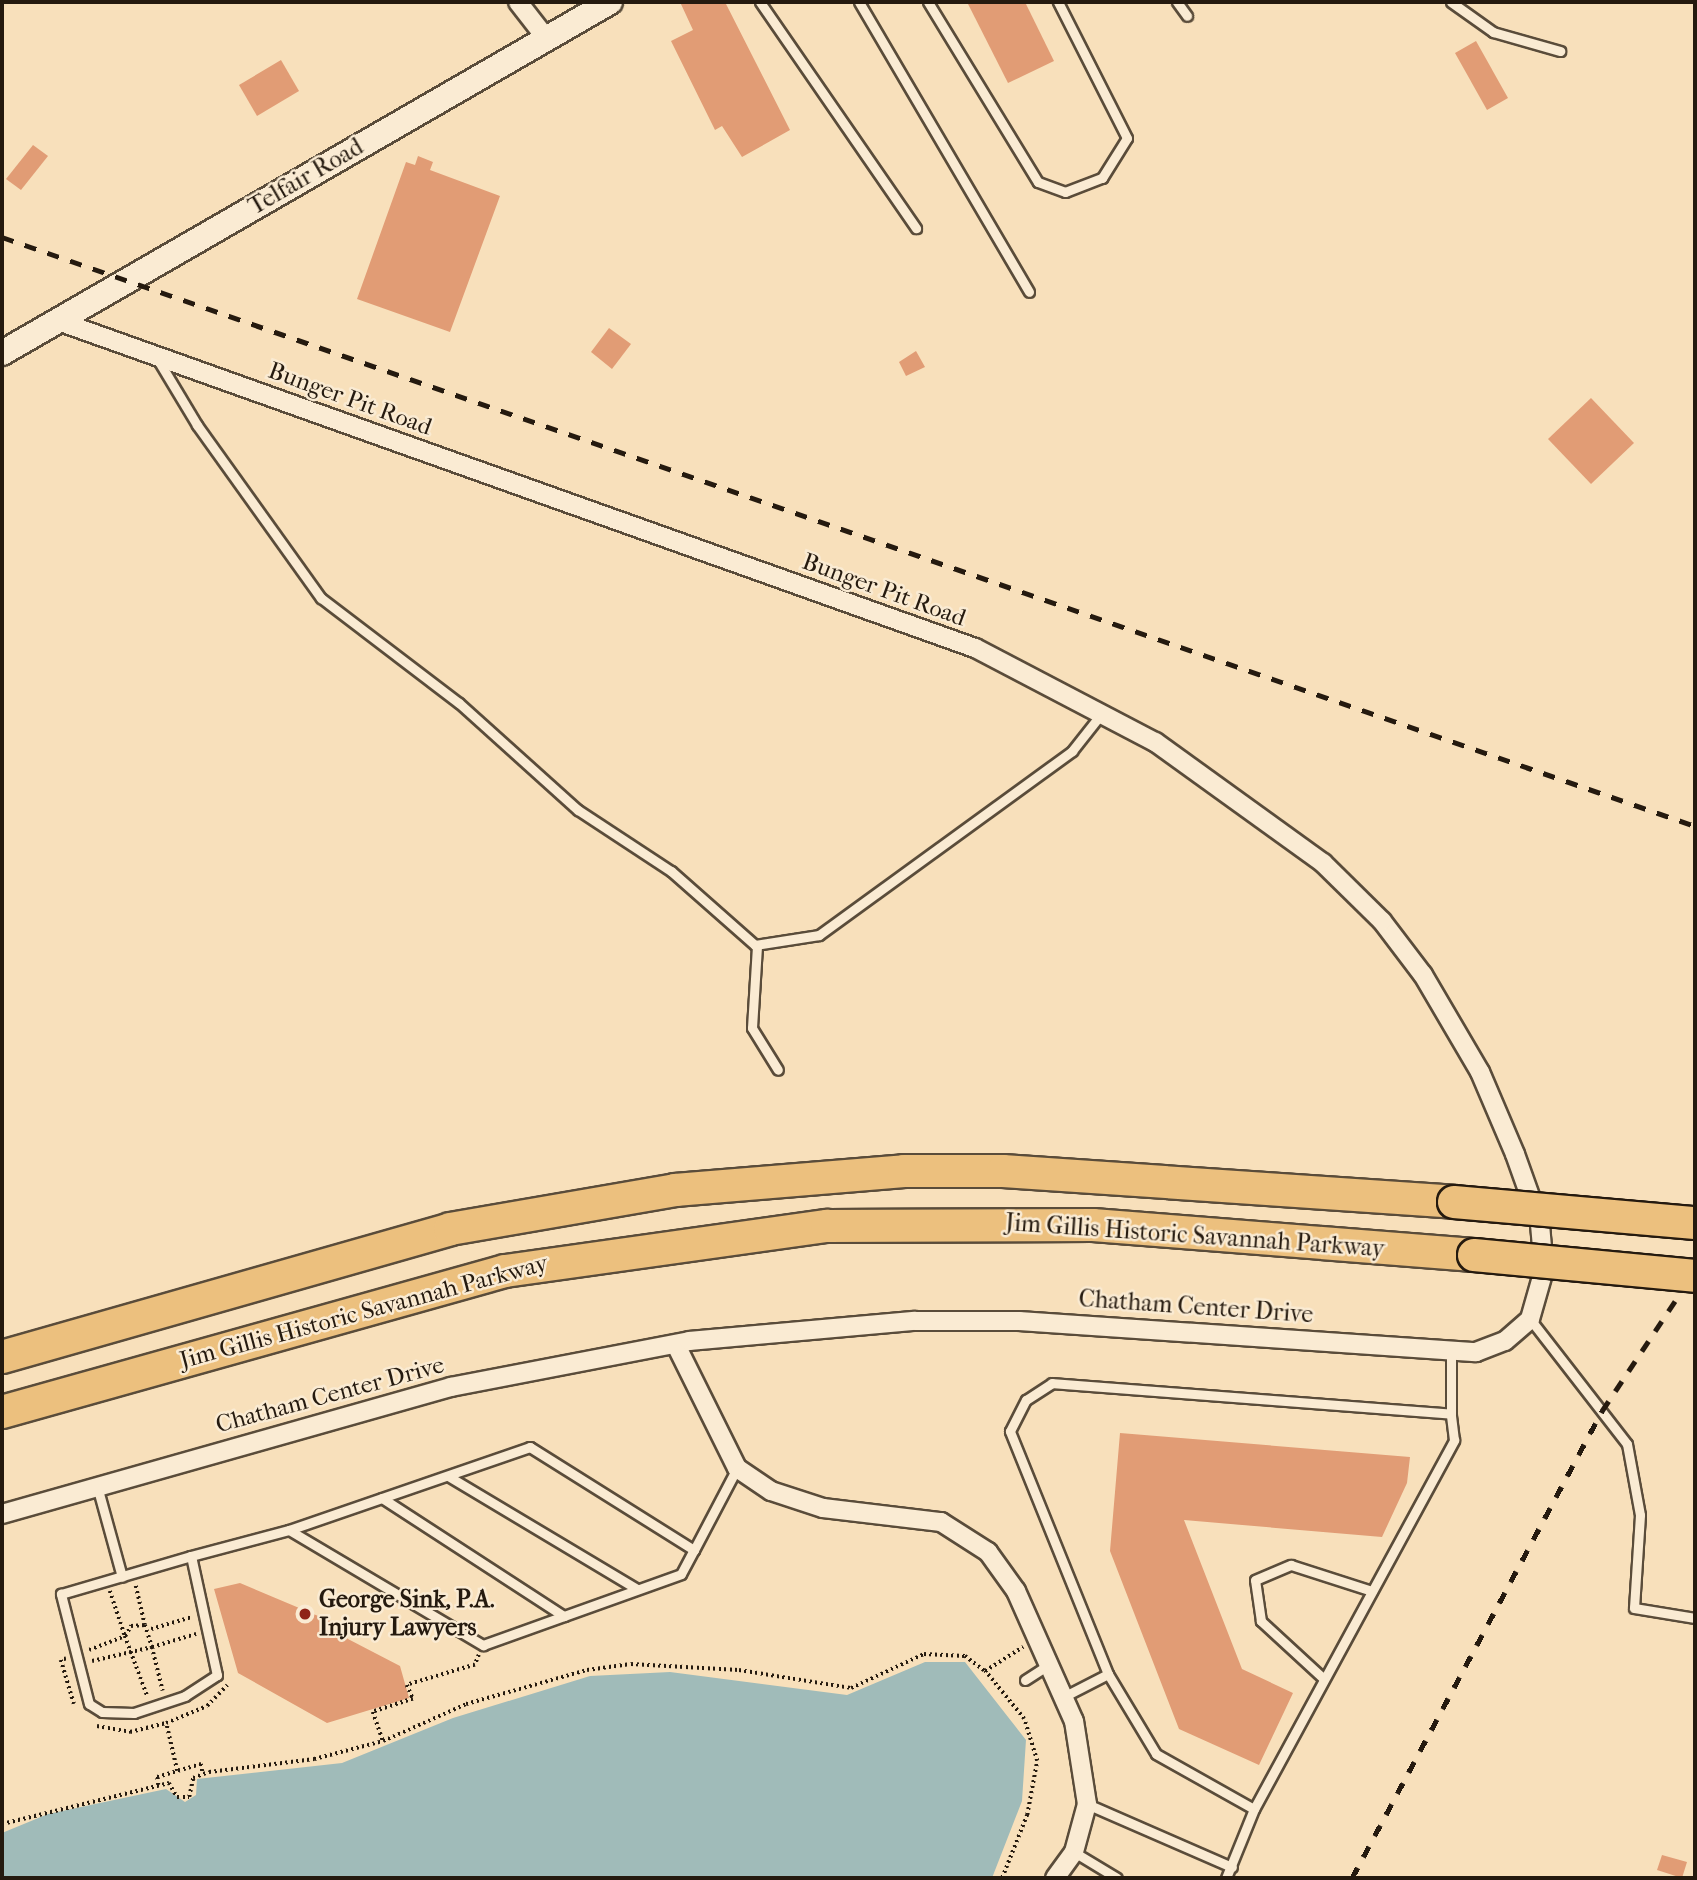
<!DOCTYPE html>
<style>
body{margin:0}
#map{position:relative;width:1697px;height:1880px;overflow:hidden;background:#f8e0bb;font-family:"IM FELL French Canon",serif}
div>[style]{position:absolute}
[style*='--x']{left:calc(var(--x)*1px);top:calc(var(--y)*1px);width:calc(var(--w)*1px);rotate:calc(var(--a)*1deg)}
.water>*{inset:0;background:#a0bbb9}
.building>*{inset:0;background:#e19c75}
.path>*{height:3.5px;margin-top:-1.75px;transform-origin:0;background:repeating-linear-gradient(90deg,#251a0f 0 2px,transparent 0 5.5px)}
.roads{filter:drop-shadow(2px 0 #5a4c3a) drop-shadow(-2px 0 #5a4c3a) drop-shadow(0 2px #5a4c3a) drop-shadow(0 -2px #5a4c3a)}
.lane>*{height:9px;margin:-4.5px;padding:0 4.5px;transform-origin:4.5px;border-radius:4.5px;background:#faebd3}
.street>*{height:18px;margin:-9px;padding:0 9px;transform-origin:9px;border-radius:9px;background:#faebd3}
.secondary>*{height:24px;margin:-12px;padding:0 12px;transform-origin:12px;border-radius:12px;background:#faebd3}
.highway>*{height:32px;margin:-16px;padding:0 16px;transform-origin:16px;border-radius:16px;background:#ecc07e}
.rail>*{height:5px;margin-top:-2.5px;transform-origin:0;background:repeating-linear-gradient(90deg,#251a0f 0 12px,transparent 0 24px)}
.bridges{filter:drop-shadow(2px 0 #251a0f) drop-shadow(-2px 0 #251a0f) drop-shadow(0 2px #251a0f) drop-shadow(0 -2px #251a0f)}
.highway-bridge>*{height:32px;margin:-16px;padding:0 16px;transform-origin:16px;border-radius:16px;background:#ecc07e}
.dots>*{width:19px;height:19px;translate:-50% -50%;box-sizing:border-box;border:4px solid #faebd3;border-radius:50%}
span{translate:-50% -50%;white-space:nowrap;text-align:center;line-height:1.15;-webkit-text-stroke:5px #faebd3;paint-order:stroke}
.street-label{font-size:24px;color:#251a0f}
.poi-label{font-size:24px;color:#251a0f;font-weight:700}
.left{translate:0 -50%;text-align:left}
.frame{position:absolute;inset:0;border:4px solid #251a0f;pointer-events:none}
</style>
<div id="map">
<div class="water">
<div style="clip-path:polygon(925px 1662px,965px 1662px,1026px 1740px,1022px 1801px,992px 1878px,2px 1878px,2px 1833px,48px 1814px,166px 1789px,185px 1802px,196px 1795px,197px 1779px,342px 1763px,453px 1718px,590px 1676px,670px 1672px,847px 1695px)"></div>
</div>
<div class="building">
<div style="clip-path:polygon(680px 2px,725px 2px,790px 130px,742px 157px,722px 126px,715px 130px,671px 41px,693px 30px)"></div>
<div style="clip-path:polygon(967px 2px,1025px 2px,1054px 61px,1008px 83px)"></div>
<div style="clip-path:polygon(1476px 41px,1508px 98px,1487px 110px,1455px 53px)"></div>
<div style="clip-path:polygon(281px 60px,299px 91px,257px 116px,239px 85px)"></div>
<div style="clip-path:polygon(33px 145px,48px 156px,21px 190px,6px 179px)"></div>
<div style="clip-path:polygon(418px 156px,433px 162px,430px 170px,500px 196px,450px 332px,357px 299px,406px 162px,415px 165px)"></div>
<div style="clip-path:polygon(609px 328px,631px 344px,612px 369px,591px 352px)"></div>
<div style="clip-path:polygon(916px 351px,925px 367px,906px 376px,899px 362px)"></div>
<div style="clip-path:polygon(1591px 398px,1634px 443px,1591px 484px,1548px 439px)"></div>
<div style="clip-path:polygon(1120px 1433px,1410px 1457px,1407px 1483px,1382px 1537px,1184px 1520px,1242px 1669px,1293px 1693px,1259px 1765px,1179px 1729px,1110px 1551px)"></div>
<div style="clip-path:polygon(240px 1583px,342px 1626px,348px 1639px,400px 1666px,409px 1698px,327px 1723px,238px 1673px,214px 1589px)"></div>
<div style="clip-path:polygon(1662px 1855px,1687px 1862px,1682px 1878px,1657px 1870px)"></div>
</div>
<div class="path">
<div style="--x:136;--y:1586;--w:40;--a:77"></div>
<div style="--x:110;--y:1591;--w:47;--a:71.6"></div>
<div style="--x:151;--y:1629;--w:43;--a:-16.3"></div>
<div style="--x:125;--y:1636;--w:12;--a:-59"></div>
<div style="--x:131;--y:1626;--w:14;--a:-4"></div>
<div style="--x:145;--y:1625;--w:23;--a:72"></div>
<div style="--x:152;--y:1647;--w:46;--a:-16.5"></div>
<div style="--x:89;--y:1650;--w:39;--a:-21"></div>
<div style="--x:125;--y:1636;--w:63;--a:69.6"></div>
<div style="--x:479;--y:1655;--w:11;--a:112"></div>
<div style="--x:475;--y:1665;--w:71;--a:163.6"></div>
<div style="--x:407;--y:1685;--w:15;--a:67"></div>
<div style="--x:413;--y:1699;--w:42;--a:162"></div>
<div style="--x:373;--y:1712;--w:31;--a:71"></div>
<div style="--x:383;--y:1741;--w:91;--a:-24"></div>
<div style="--x:466;--y:1704;--w:126;--a:-15.7"></div>
<div style="--x:587;--y:1670;--w:44;--a:-7.8"></div>
<div style="--x:631;--y:1664;--w:108;--a:3.2"></div>
<div style="--x:739;--y:1670;--w:113;--a:9.1"></div>
<div style="--x:851;--y:1688;--w:81;--a:-25"></div>
<div style="--x:924;--y:1654;--w:41;--a:2.8"></div>
<div style="--x:965;--y:1656;--w:25;--a:37"></div>
<div style="--x:66;--y:1659;--w:5;--a:169"></div>
<div style="--x:61;--y:1660;--w:46;--a:73.5"></div>
<div style="--x:92;--y:1661;--w:62;--a:-13.1"></div>
<div style="--x:152;--y:1647;--w:45;--a:76"></div>
<div style="--x:97;--y:1726;--w:34;--a:10"></div>
<div style="--x:130;--y:1732;--w:37;--a:-14"></div>
<div style="--x:177;--y:1771;--w:49;--a:-102.9"></div>
<div style="--x:166;--y:1723;--w:44;--a:-22.5"></div>
<div style="--x:207;--y:1706;--w:29;--a:-46"></div>
<div style="--x:158;--y:1785;--w:8;--a:-97"></div>
<div style="--x:157;--y:1777;--w:46;--a:-16.5"></div>
<div style="--x:201;--y:1764;--w:10;--a:79"></div>
<div style="--x:2;--y:1824;--w:172;--a:-13.8"></div>
<div style="--x:169;--y:1783;--w:16;--a:60"></div>
<div style="--x:177;--y:1797;--w:12;--a:0"></div>
<div style="--x:189;--y:1797;--w:19;--a:-78"></div>
<div style="--x:193;--y:1778;--w:17;--a:-21"></div>
<div style="--x:209;--y:1772;--w:106;--a:-7.1"></div>
<div style="--x:314;--y:1759;--w:71;--a:-14.6"></div>
<div style="--x:1002;--y:1878;--w:68;--a:-68.4"></div>
<div style="--x:1027;--y:1815;--w:55;--a:-79.5"></div>
<div style="--x:1037;--y:1761;--w:44;--a:-107.2"></div>
<div style="--x:1024;--y:1719;--w:62;--a:-129.1"></div>
<div style="--x:985;--y:1671;--w:45;--a:-32.3"></div>
</div>
<div class="roads">
<div class="lane">
<div style="--x:760;--y:2;--w:275;--a:55.4"></div>
<div style="--x:859;--y:2;--w:336;--a:59.6"></div>
<div style="--x:928;--y:2;--w:211;--a:58.6"></div>
<div style="--x:1038;--y:182;--w:29;--a:20"></div>
<div style="--x:1065;--y:192;--w:40;--a:-21"></div>
<div style="--x:1102;--y:178;--w:47;--a:-58"></div>
<div style="--x:1127;--y:138;--w:153;--a:-116.9"></div>
<div style="--x:1177;--y:2;--w:17;--a:54"></div>
<div style="--x:1451;--y:2;--w:52;--a:35.5"></div>
<div style="--x:1493;--y:32;--w:70;--a:15.8"></div>
<div style="--x:158;--y:360;--w:76;--a:59"></div>
<div style="--x:197;--y:425;--w:213;--a:54.4"></div>
<div style="--x:321;--y:598;--w:173;--a:37.3"></div>
<div style="--x:459;--y:703;--w:160;--a:42"></div>
<div style="--x:578;--y:810;--w:111;--a:33.3"></div>
<div style="--x:671;--y:871;--w:112;--a:41.4"></div>
<div style="--x:755;--y:945;--w:65;--a:-8.9"></div>
<div style="--x:819;--y:935;--w:313;--a:-36"></div>
<div style="--x:1072;--y:751;--w:48;--a:-51.7"></div>
<div style="--x:757;--y:946;--w:82;--a:93.5"></div>
<div style="--x:752;--y:1028;--w:49;--a:58.2"></div>
<div style="--x:1530;--y:1319;--w:158;--a:52.2"></div>
<div style="--x:1627;--y:1444;--w:72;--a:79.6"></div>
<div style="--x:1640;--y:1515;--w:93;--a:93.7"></div>
<div style="--x:1634;--y:1608;--w:62;--a:9.3"></div>
<div style="--x:448;--y:1476;--w:220;--a:30.9"></div>
<div style="--x:97;--y:1486;--w:94;--a:74.6"></div>
<div style="--x:382;--y:1498;--w:217;--a:33"></div>
<div style="--x:694;--y:1550;--w:194;--a:-147.9"></div>
<div style="--x:530;--y:1447;--w:255;--a:161"></div>
<div style="--x:289;--y:1530;--w:226;--a:30.7"></div>
<div style="--x:483;--y:1645;--w:210;--a:-19.7"></div>
<div style="--x:681;--y:1574;--w:27;--a:-62"></div>
<div style="--x:694;--y:1550;--w:93;--a:-62.3"></div>
<div style="--x:191;--y:1556;--w:122;--a:77.7"></div>
<div style="--x:217;--y:1675;--w:38;--a:147"></div>
<div style="--x:185;--y:1696;--w:54;--a:161.6"></div>
<div style="--x:134;--y:1713;--w:32;--a:-178"></div>
<div style="--x:102;--y:1712;--w:15;--a:-148"></div>
<div style="--x:89;--y:1704;--w:114;--a:-104.3"></div>
<div style="--x:61;--y:1594;--w:135;--a:-16.3"></div>
<div style="--x:191;--y:1556;--w:101;--a:-14.9"></div>
<div style="--x:1108;--y:1674;--w:93;--a:59"></div>
<div style="--x:1156;--y:1754;--w:112;--a:29.3"></div>
<div style="--x:1254;--y:1809;--w:420;--a:-61.5"></div>
<div style="--x:1454;--y:1440;--w:26;--a:-97"></div>
<div style="--x:1324;--y:1679;--w:86;--a:-137.4"></div>
<div style="--x:1261;--y:1621;--w:41;--a:-98.3"></div>
<div style="--x:1255;--y:1580;--w:39;--a:-23"></div>
<div style="--x:1291;--y:1565;--w:85;--a:17.8"></div>
<div style="--x:1025;--y:1680;--w:30;--a:-33"></div>
<div style="--x:1067;--y:1695;--w:46;--a:-27.1"></div>
<div style="--x:1108;--y:1674;--w:262;--a:-112"></div>
<div style="--x:1010;--y:1431;--w:35;--a:-63"></div>
<div style="--x:1026;--y:1400;--w:31;--a:-33"></div>
<div style="--x:1052;--y:1383;--w:400;--a:4.4"></div>
<div style="--x:1451;--y:1414;--w:59;--a:-90"></div>
<div style="--x:1087;--y:1804;--w:158;--a:23.5"></div>
<div style="--x:1074;--y:1852;--w:50;--a:31.2"></div>
<div style="--x:1226;--y:1878;--w:74;--a:-67.9"></div>
</div>
<div class="street">
<div style="--x:518;--y:2;--w:46;--a:52.1"></div>
<div style="--x:676;--y:1345;--w:137;--a:63.6"></div>
<div style="--x:737;--y:1468;--w:41;--a:34.1"></div>
<div style="--x:771;--y:1491;--w:55;--a:18.1"></div>
<div style="--x:823;--y:1508;--w:119;--a:6.8"></div>
<div style="--x:941;--y:1522;--w:56;--a:32.6"></div>
<div style="--x:988;--y:1552;--w:48;--a:54.3"></div>
<div style="--x:1016;--y:1591;--w:142;--a:66"></div>
<div style="--x:1074;--y:1721;--w:84;--a:81.1"></div>
<div style="--x:1087;--y:1804;--w:50;--a:105.2"></div>
<div style="--x:1074;--y:1852;--w:32;--a:126"></div>
<div style="--x:2;--y:1514;--w:467;--a:-15.8"></div>
<div style="--x:451;--y:1387;--w:242;--a:-10.9"></div>
<div style="--x:689;--y:1341;--w:227;--a:-5.1"></div>
<div style="--x:915;--y:1321;--w:104;--a:0"></div>
<div style="--x:1019;--y:1321;--w:458;--a:3.9"></div>
<div style="--x:1476;--y:1352;--w:31;--a:-21"></div>
<div style="--x:1505;--y:1341;--w:33;--a:-41"></div>
<div style="--x:1530;--y:1319;--w:51;--a:-74.1"></div>
<div style="--x:1544;--y:1270;--w:46;--a:-95"></div>
<div style="--x:1540;--y:1224;--w:74;--a:-109.7"></div>
<div style="--x:1515;--y:1154;--w:89;--a:-113.1"></div>
<div style="--x:1480;--y:1072;--w:113;--a:-120.4"></div>
<div style="--x:1423;--y:975;--w:68;--a:-127.2"></div>
<div style="--x:1382;--y:921;--w:83;--a:-135.5"></div>
<div style="--x:1323;--y:863;--w:207;--a:-144.2"></div>
<div style="--x:1155;--y:742;--w:203;--a:-152.4"></div>
<div style="--x:975;--y:648;--w:974;--a:-160.37"></div>
</div>
<div class="secondary">
<div style="--x:2;--y:353;--w:702;--a:-30"></div>
</div>
<div class="highway">
<div style="--x:2;--y:1357;--w:466;--a:-15.9"></div>
<div style="--x:450;--y:1229;--w:228;--a:-9.8"></div>
<div style="--x:675;--y:1190;--w:230;--a:-4.7"></div>
<div style="--x:904;--y:1171;--w:99;--a:0"></div>
<div style="--x:1003;--y:1171;--w:452;--a:3.9"></div>
<div style="--x:2;--y:1412;--w:522;--a:-15.66"></div>
<div style="--x:505;--y:1271;--w:325;--a:-8"></div>
<div style="--x:827;--y:1226;--w:266;--a:-0.2"></div>
<div style="--x:1093;--y:1225;--w:382;--a:4.5"></div>
</div>
</div>
<div class="rail">
<div style="--x:2;--y:237;--w:1793;--a:19.18"></div>
<div style="--x:1352;--y:1878;--w:530;--a:-61.84"></div>
<div style="--x:1602;--y:1411;--w:168;--a:-56.4"></div>
</div>
<div class="bridges">
<div class="highway-bridge">
<div style="--x:1454;--y:1202;--w:242;--a:5"></div>
<div style="--x:1474;--y:1255;--w:222;--a:5.4"></div>
</div>
</div>
<div class="dots">
<div style="left:305px;top:1614px;background:#8f2418"></div>
</div>
<div class="street-label">
<span style="left:306px;top:177px;rotate:-30deg">Telfair Road</span>
<span style="left:350px;top:399px;rotate:20deg">Bunger Pit Road</span>
<span style="left:884px;top:590px;rotate:20deg">Bunger Pit Road</span>
<span style="left:1195px;top:1236px;rotate:4deg">Jim Gillis Historic Savannah Parkway</span>
<span style="left:1196px;top:1307px;rotate:4deg">Chatham Center Drive</span>
<span style="left:364px;top:1312px;rotate:-15deg">Jim Gillis Historic Savannah Parkway</span>
<span style="left:330px;top:1395px;rotate:-15deg">Chatham Center Drive</span>
</div>
<div class="poi-label">
<span class="left" style="left:319px;top:1614px">George Sink, P.A.<br>Injury Lawyers</span>
</div>
<div class="frame"></div>
</div>
